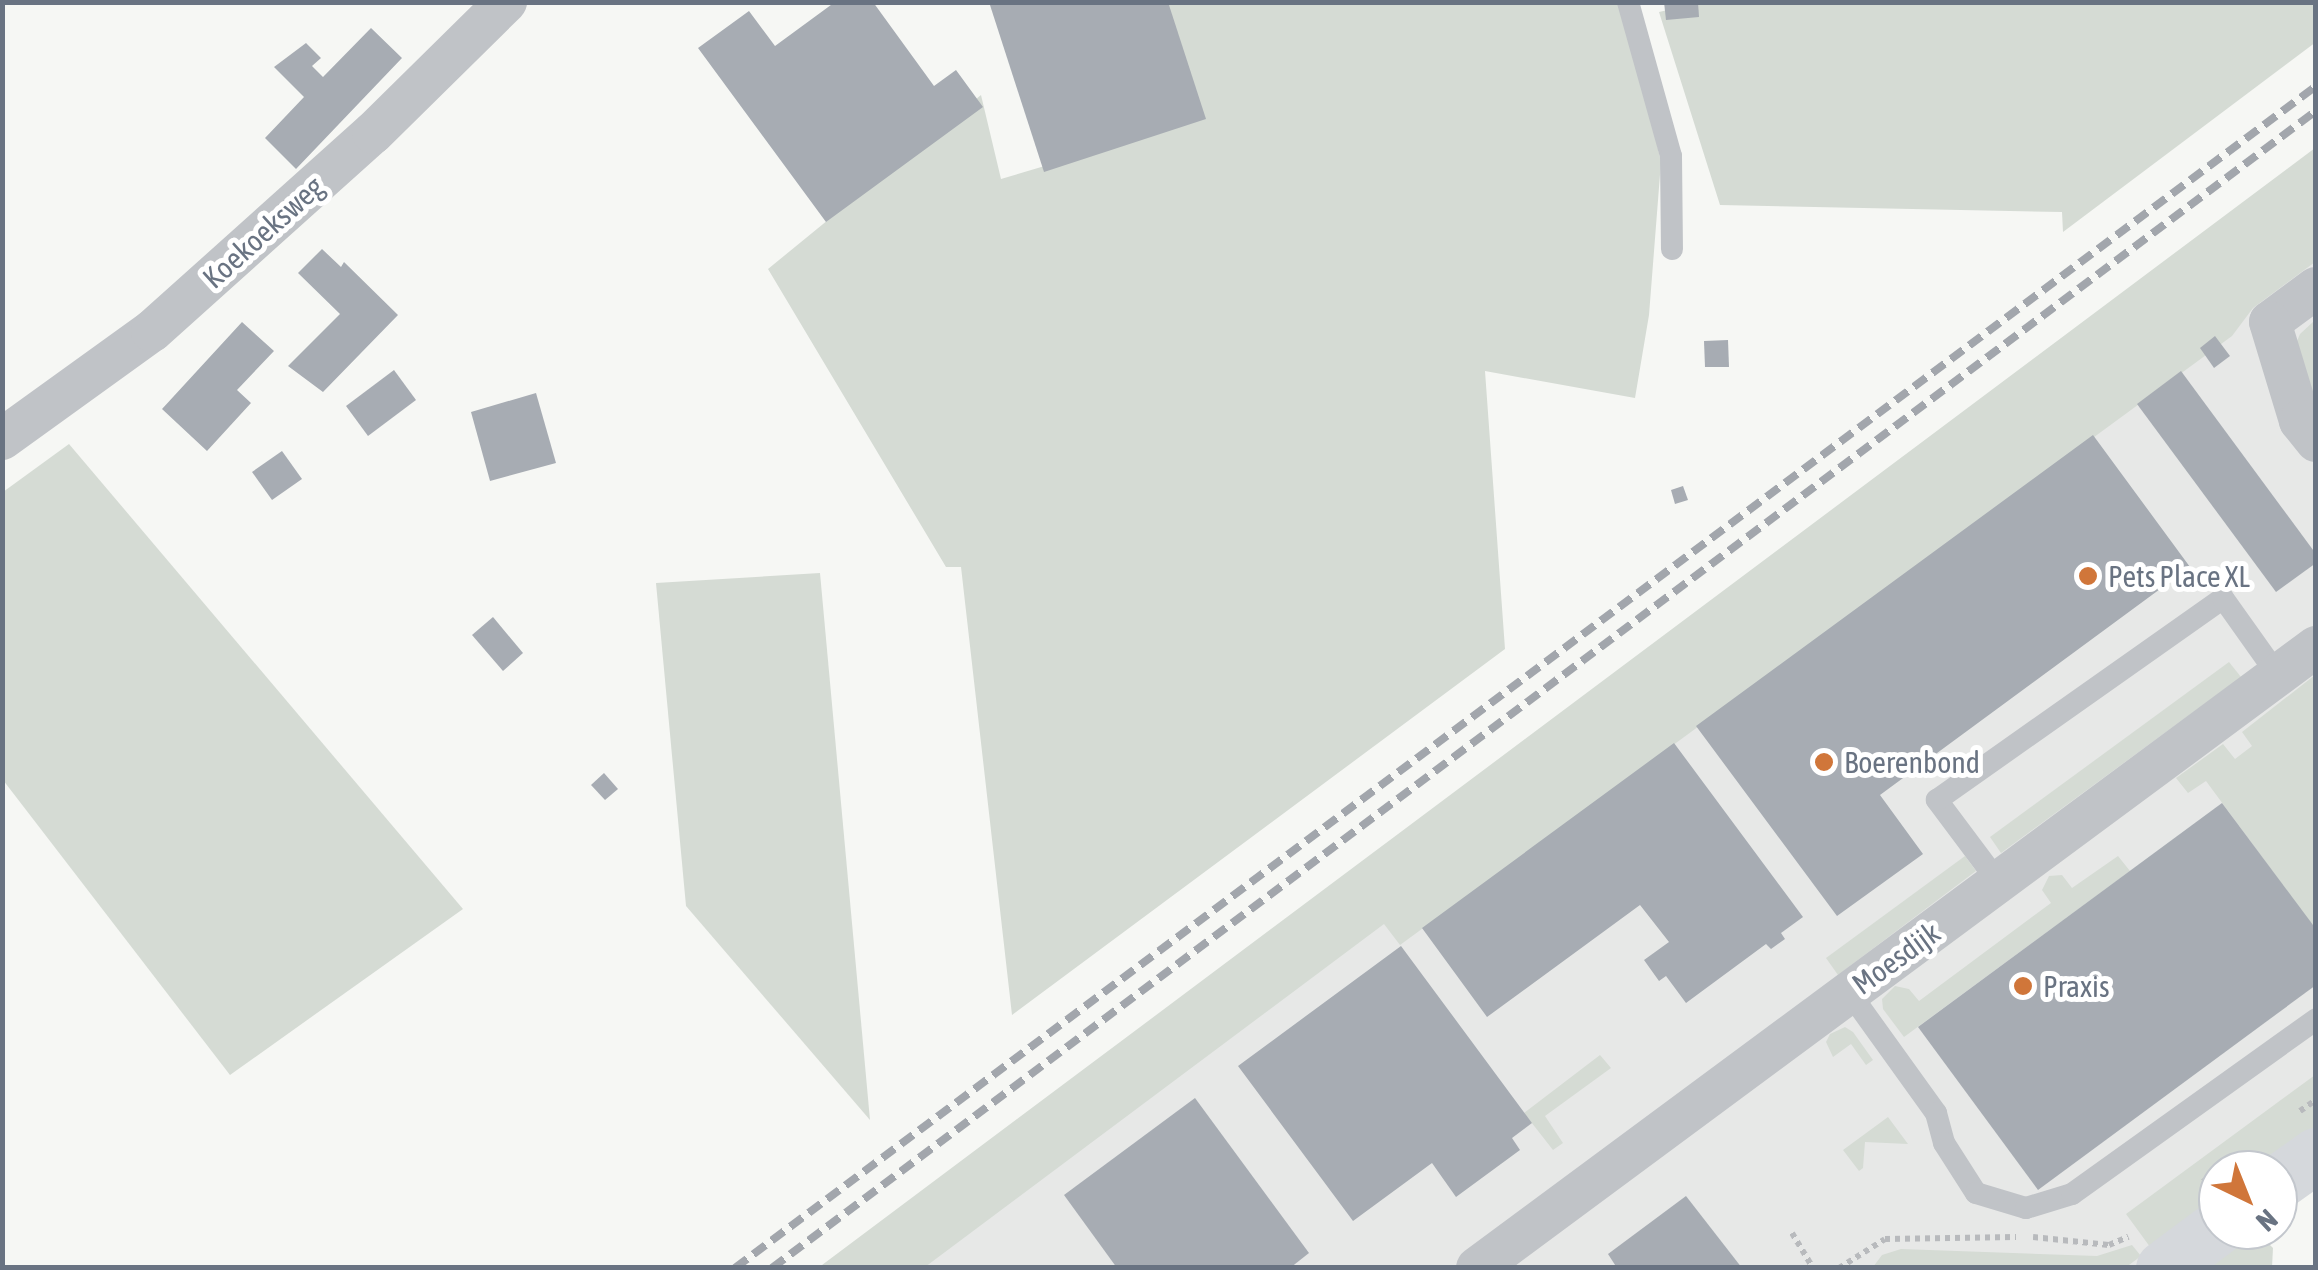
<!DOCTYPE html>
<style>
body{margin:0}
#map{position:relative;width:2318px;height:1270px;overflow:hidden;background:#f6f7f4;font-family:"Asap Condensed",sans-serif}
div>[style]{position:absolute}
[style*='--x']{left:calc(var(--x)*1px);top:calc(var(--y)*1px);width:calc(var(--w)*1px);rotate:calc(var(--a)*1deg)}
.built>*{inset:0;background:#e7e8e7}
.green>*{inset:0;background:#d5dbd4}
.building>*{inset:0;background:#a7acb3}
.path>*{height:6px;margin-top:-3px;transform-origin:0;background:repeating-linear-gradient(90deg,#b8babd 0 5px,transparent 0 10px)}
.lane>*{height:22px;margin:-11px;padding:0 11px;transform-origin:11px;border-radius:11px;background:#c0c3c7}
.street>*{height:42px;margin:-21px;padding:0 21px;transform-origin:21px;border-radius:21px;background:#c0c3c7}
.primary>*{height:55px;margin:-27.5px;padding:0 27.5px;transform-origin:27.5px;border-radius:27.5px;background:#d5d8dc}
.rail>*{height:8px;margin-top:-4px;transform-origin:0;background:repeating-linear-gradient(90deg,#a2a6ac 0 15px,transparent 0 23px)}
.dots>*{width:28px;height:28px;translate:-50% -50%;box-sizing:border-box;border:5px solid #fff;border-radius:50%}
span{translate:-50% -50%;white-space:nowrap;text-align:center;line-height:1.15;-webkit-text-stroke:10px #fff;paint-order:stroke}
.street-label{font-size:30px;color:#697382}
.poi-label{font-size:30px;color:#697382}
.left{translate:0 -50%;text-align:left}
.frame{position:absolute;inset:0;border:5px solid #697382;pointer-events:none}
.north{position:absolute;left:2198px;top:1150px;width:100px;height:100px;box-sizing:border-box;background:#fff;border:2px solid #c3c7cd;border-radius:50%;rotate:137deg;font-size:28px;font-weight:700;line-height:40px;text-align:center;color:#697382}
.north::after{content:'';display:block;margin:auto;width:35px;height:45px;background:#d0763a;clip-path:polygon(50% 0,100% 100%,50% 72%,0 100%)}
</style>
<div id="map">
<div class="built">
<div style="clip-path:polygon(2315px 227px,2315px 1178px,2278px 1170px,2218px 1170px,2189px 1267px,904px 1268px)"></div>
</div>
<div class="green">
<div style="clip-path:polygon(1703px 2px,2315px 2px,2316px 42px,2063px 232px,2062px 212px,1720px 205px,1659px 12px)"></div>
<div style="clip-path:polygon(1166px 3px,1625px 3px,1661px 162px,1649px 315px,1635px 398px,1485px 371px,1505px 649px,1012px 1015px,961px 567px,946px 567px,768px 269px,981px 95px,1001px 179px,1203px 119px)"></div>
<div style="clip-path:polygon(2315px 148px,2315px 262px,2253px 308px,2232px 336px,1400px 945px,1384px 924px,925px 1267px,818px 1268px)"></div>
<div style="clip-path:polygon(2314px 321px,2316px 323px,2315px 399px,2292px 353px,2300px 334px)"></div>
<div style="clip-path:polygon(69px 444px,463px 909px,230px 1075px,3px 780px,3px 492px)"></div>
<div style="clip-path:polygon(820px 573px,870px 1120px,686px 906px,656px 583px)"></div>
<div style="clip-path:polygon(2229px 662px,2241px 677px,2001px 853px,1990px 837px)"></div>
<div style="clip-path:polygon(2315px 675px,2315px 929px,2206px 781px,2188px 793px,2176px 778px,2223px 744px,2235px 759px,2252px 746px,2242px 732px)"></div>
<div style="clip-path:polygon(1965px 856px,1976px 871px,1838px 975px,1826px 958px)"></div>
<div style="clip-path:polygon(2118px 856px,2130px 871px,1904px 1037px,1883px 1009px,1882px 999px,1895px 986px,1909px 989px,1919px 1001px,2051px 903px,2042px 890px,2049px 876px,2062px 875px,2072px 888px)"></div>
<div style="clip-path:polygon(1845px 1027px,1853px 1032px,1873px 1060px,1866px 1065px,1851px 1044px,1833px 1057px,1826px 1042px,1830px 1034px)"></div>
<div style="clip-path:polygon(1600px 1055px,1611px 1068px,1545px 1116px,1563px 1143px,1553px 1150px,1524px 1113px)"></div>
<div style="clip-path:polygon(2315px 1075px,2315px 1129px,2260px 1170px,2218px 1170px,2218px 1202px,2153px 1251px,2126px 1214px)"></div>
<div style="clip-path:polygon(1888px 1117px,1908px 1144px,1865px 1142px,1863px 1168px,1859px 1171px,1843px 1150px)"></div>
<div style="clip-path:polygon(2243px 1236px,2261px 1236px,2273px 1248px,2272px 1267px,2200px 1268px)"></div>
<div style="clip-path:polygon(2132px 1245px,2141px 1256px,2125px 1268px,1873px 1267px,1882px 1255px,1901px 1249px,2097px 1256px)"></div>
</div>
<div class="building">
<div style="clip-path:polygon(835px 2px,873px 2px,934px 86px,956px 70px,983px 107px,826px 222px,698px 48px,749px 11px,775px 46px)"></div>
<div style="clip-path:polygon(989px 2px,1168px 2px,1206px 119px,1044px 172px)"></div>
<div style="clip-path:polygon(1664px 2px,1698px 2px,1699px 17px,1666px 20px)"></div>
<div style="clip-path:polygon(371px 28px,402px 58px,296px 169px,265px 138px,304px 97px,274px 67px,306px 43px,321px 58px,312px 66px,323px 77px)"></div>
<div style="clip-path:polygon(322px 249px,341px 267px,344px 262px,398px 315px,323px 392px,288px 366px,340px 314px,298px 273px)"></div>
<div style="clip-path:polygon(242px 322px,274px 351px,237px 390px,251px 403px,207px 451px,162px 409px)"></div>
<div style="clip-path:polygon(2215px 336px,2230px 356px,2214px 368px,2200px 348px)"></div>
<div style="clip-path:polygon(1728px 340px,1729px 367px,1705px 367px,1704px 341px)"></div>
<div style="clip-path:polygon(394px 370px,416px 400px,368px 436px,346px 406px)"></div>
<div style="clip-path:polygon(2181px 371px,2316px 554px,2316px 563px,2276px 592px,2137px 404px)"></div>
<div style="clip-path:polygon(536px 393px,556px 463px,490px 481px,471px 412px)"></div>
<div style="clip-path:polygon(2093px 435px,2190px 567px,1880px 795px,1923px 854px,1837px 916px,1696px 726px)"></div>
<div style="clip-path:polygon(282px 451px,302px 479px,272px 500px,252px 472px)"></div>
<div style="clip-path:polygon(1683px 486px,1688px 500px,1675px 504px,1671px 490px)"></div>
<div style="clip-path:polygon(493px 617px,523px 653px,503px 671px,472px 635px)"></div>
<div style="clip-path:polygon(1674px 743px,1803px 917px,1781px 933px,1785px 939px,1771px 949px,1766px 944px,1686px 1003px,1666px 976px,1659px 981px,1644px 960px,1669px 942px,1640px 905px,1487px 1017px,1422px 928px)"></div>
<div style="clip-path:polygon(604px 773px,618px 789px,605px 800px,591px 785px)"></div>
<div style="clip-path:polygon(2222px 803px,2316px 929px,2316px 985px,2038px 1190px,1918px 1027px)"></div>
<div style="clip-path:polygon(1401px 946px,1532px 1123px,1512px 1138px,1520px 1150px,1456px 1197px,1432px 1163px,1353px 1221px,1238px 1066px)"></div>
<div style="clip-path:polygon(1195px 1098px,1309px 1253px,1290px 1268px,1117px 1268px,1064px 1195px)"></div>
<div style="clip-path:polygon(1686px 1196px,1742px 1268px,1617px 1268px,1608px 1254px)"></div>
</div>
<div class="path">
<div style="--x:2300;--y:1111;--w:19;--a:-35"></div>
<div style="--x:2219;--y:1170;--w:28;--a:-35"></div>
<div style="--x:2203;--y:1182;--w:19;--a:-36"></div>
<div style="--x:1792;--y:1233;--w:41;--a:59"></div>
<div style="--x:2033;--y:1237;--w:76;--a:6"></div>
<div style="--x:2109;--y:1245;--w:21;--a:-23"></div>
<div style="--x:2261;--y:1243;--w:21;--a:-37"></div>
<div style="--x:1839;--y:1268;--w:54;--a:-32.2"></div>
<div style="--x:1885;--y:1239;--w:131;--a:-0.9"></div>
</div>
<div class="lane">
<div style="--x:1628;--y:2;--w:160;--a:74.4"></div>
<div style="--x:1671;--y:156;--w:93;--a:89.4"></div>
<div style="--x:1999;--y:883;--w:104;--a:-126.8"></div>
<div style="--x:1937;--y:800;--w:350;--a:-35.2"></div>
<div style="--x:2223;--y:598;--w:93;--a:54.6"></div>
<div style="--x:1849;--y:992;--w:149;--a:54.3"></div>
<div style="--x:1936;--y:1113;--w:31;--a:75"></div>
<div style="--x:1944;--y:1143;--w:59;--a:57.4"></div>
<div style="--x:1976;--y:1193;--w:52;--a:16.7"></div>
<div style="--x:2026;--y:1208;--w:48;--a:-16.9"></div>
<div style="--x:2072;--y:1194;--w:300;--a:-35.6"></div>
</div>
<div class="street">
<div style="--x:2316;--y:288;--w:57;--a:143.5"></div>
<div style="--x:2270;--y:322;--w:103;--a:73.1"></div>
<div style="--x:2300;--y:421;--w:26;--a:51"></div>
<div style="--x:2;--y:439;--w:185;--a:-35.8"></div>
<div style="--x:152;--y:331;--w:297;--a:-41.9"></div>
<div style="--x:373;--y:133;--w:187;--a:-44.6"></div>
<div style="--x:1477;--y:1268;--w:1044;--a:-36.51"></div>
</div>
<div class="primary">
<div style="--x:2278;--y:1182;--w:47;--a:-35.4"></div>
<div style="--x:2163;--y:1268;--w:69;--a:-36.7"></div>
</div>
<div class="rail">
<div style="--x:735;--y:1268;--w:1974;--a:-36.78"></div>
<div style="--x:772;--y:1268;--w:1929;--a:-36.85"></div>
</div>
<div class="dots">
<div style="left:2088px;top:576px;background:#d0763a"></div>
<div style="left:1824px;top:762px;background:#d0763a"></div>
<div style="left:2023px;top:986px;background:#d0763a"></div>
</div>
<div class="street-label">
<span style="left:263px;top:232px;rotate:-42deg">Koekoeksweg</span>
<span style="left:1896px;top:958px;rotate:-36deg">Moesdijk</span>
</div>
<div class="poi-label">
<span class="left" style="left:2108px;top:576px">Pets Place XL</span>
<span class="left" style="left:1844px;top:762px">Boerenbond</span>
<span class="left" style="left:2043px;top:986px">Praxis</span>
</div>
<div class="frame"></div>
<div class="north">N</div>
</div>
